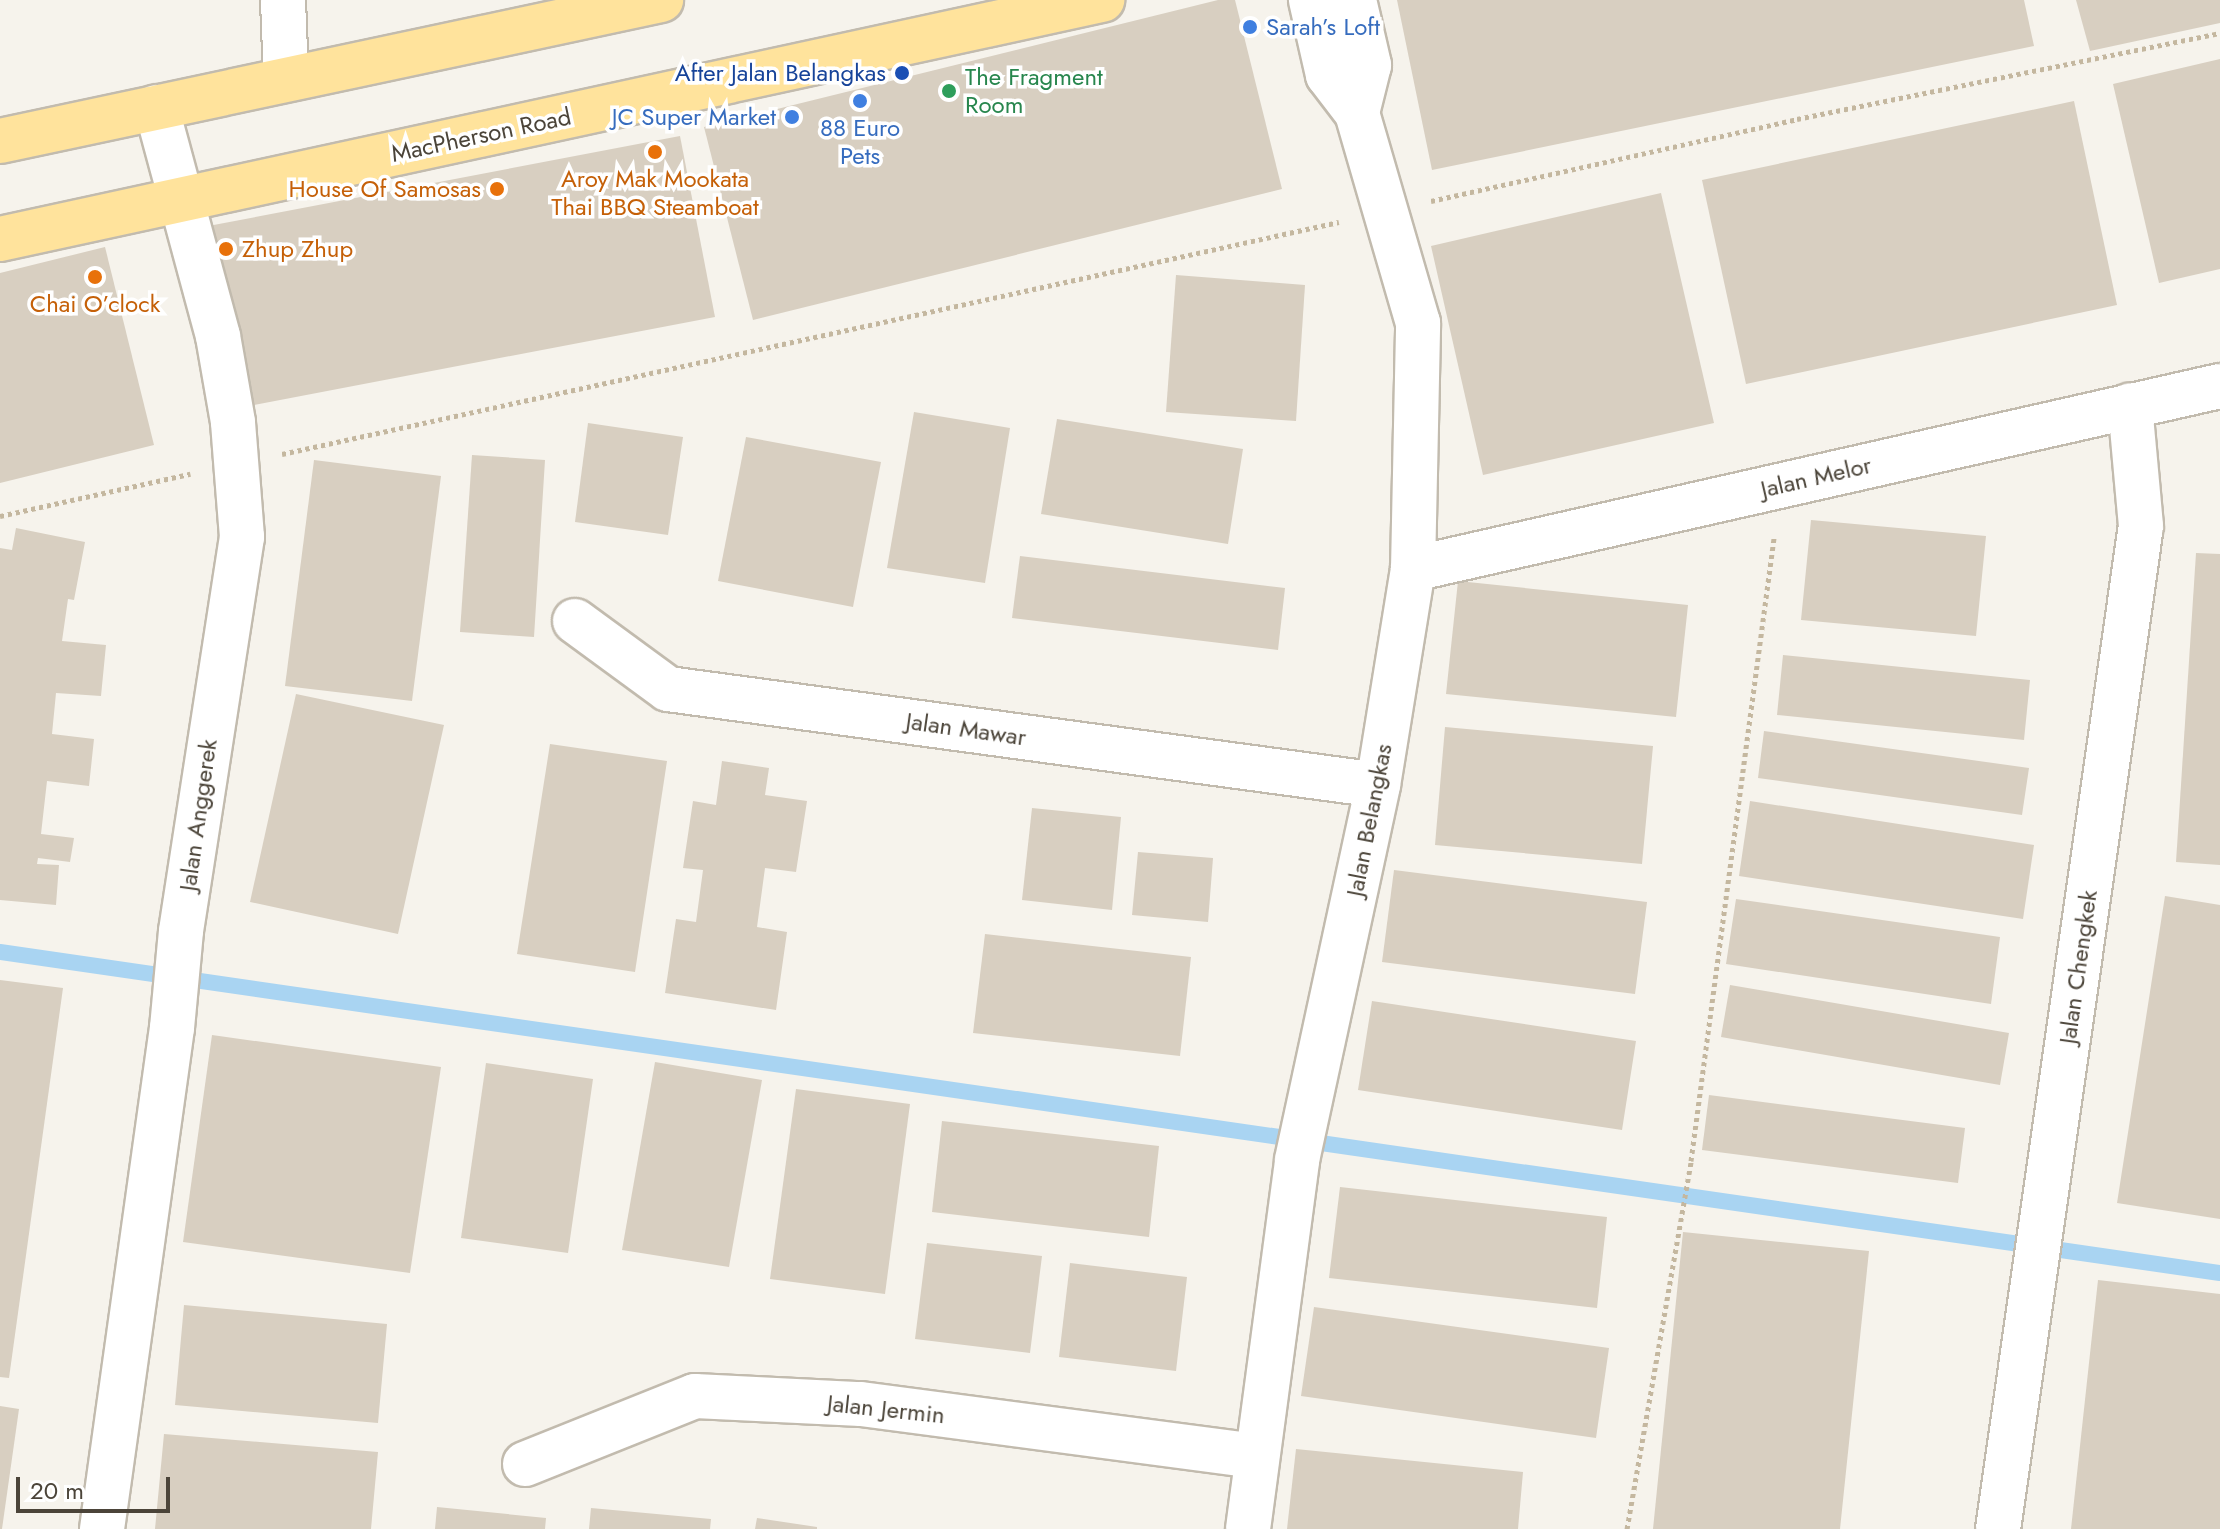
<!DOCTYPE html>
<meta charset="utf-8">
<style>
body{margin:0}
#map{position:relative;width:2220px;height:1529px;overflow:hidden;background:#f6f3ec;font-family:Jost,sans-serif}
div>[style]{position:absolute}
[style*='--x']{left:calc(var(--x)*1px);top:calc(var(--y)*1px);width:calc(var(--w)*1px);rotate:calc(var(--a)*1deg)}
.stream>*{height:16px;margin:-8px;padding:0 8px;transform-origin:8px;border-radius:8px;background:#a9d4f2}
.building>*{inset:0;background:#d8cfc1}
.path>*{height:5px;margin-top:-2.5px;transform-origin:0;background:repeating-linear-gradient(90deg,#c4b79f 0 4px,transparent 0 8px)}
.roads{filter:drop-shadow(2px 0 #c2bbae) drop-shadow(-2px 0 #c2bbae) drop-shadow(0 2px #c2bbae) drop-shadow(0 -2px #c2bbae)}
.minor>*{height:44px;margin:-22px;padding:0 22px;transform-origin:22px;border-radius:22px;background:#fff}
.major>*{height:44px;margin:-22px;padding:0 22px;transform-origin:22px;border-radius:22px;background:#ffe39c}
.dots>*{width:22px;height:22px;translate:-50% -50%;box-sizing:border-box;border:4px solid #fff;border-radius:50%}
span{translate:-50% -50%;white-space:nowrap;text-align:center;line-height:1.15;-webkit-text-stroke:7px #fff;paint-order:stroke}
.shop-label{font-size:24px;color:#366cbe}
.left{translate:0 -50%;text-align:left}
.right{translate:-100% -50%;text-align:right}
.transit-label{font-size:24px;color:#164399}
.leisure-label{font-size:24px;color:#27864d}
.street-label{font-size:24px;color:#4b4439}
.food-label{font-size:24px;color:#c56008}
.scale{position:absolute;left:16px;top:1477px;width:154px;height:36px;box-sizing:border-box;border:4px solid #4b4439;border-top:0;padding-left:10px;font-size:24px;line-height:28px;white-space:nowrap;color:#4b4439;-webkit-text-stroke:6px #fff;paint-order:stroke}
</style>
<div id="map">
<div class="stream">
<div style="--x:0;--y:952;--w:2243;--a:8.23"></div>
</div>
<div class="building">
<div style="clip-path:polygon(1218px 0,1235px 0,1282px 189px,753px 320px,704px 127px)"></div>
<div style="clip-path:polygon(1397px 0,2024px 0,2034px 46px,1432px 170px)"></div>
<div style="clip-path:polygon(2076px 0,2220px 0,2220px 23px,2090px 51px)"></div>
<div style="clip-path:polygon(2220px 59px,2220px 269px,2159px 283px,2113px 84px)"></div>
<div style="clip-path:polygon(2074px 101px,2117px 305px,1746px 384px,1702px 180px)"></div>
<div style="clip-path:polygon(680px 136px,715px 317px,238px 408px,203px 227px)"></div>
<div style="clip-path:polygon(1661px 193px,1714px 423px,1483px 475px,1431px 246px)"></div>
<div style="clip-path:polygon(105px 247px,154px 445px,0 483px,0 273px)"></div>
<div style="clip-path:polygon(1176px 275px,1305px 285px,1296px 421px,1166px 412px)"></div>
<div style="clip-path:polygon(914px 412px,1010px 428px,985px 583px,887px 568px)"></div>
<div style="clip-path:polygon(1057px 419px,1243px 449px,1228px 544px,1041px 514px)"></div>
<div style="clip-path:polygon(588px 423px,683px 437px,668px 535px,575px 522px)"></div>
<div style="clip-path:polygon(746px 437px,881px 462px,853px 607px,718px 581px)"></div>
<div style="clip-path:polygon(472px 455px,545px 460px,534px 637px,460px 632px)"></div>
<div style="clip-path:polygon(314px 460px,441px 476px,412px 701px,285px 686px)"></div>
<div style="clip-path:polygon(1811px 520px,1986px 536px,1976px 636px,1801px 620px)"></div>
<div style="clip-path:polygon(16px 528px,85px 542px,74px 600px,68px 599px,62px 641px,106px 645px,101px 696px,56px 693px,52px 734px,94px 739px,89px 786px,47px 781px,41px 834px,74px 838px,70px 862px,38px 858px,37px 864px,59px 865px,56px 905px,0 900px,0 548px,12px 550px)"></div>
<div style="clip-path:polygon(2196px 553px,2220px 554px,2220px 865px,2176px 862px)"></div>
<div style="clip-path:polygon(1020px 556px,1285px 588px,1278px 650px,1012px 618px)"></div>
<div style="clip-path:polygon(1458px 581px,1688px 605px,1676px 717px,1446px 694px)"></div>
<div style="clip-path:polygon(1783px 655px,2030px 680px,2024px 740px,1777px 715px)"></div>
<div style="clip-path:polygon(296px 694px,444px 725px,398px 934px,250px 902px)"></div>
<div style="clip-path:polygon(1445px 727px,1653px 746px,1642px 864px,1435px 845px)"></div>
<div style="clip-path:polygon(1764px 731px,2029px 768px,2022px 815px,1758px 778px)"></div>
<div style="clip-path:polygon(550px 744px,667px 761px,635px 972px,517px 954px)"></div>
<div style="clip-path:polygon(722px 761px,769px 768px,765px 795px,807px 801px,796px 872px,765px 868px,757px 927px,787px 932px,776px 1010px,665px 993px,676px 919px,696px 922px,703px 870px,683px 868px,693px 801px,716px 805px)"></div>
<div style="clip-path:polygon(1750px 801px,2034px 845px,2023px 919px,1739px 876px)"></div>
<div style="clip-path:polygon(1032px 808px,1121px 817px,1112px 910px,1022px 900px)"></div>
<div style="clip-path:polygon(1138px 852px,1213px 858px,1208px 922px,1132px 915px)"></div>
<div style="clip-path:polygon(1394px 870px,1647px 902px,1635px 994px,1382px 962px)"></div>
<div style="clip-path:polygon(2165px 896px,2220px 905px,2220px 1219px,2117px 1203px)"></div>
<div style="clip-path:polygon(1736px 899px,2000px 937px,1991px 1004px,1726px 964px)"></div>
<div style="clip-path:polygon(985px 934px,1191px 957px,1180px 1056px,973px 1033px)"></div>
<div style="clip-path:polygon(0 980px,63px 988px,9px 1378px,0 1377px)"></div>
<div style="clip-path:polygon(1730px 985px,2009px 1033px,2000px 1085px,1721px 1037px)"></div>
<div style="clip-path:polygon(1372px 1001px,1636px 1041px,1622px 1130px,1358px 1090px)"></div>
<div style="clip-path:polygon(212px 1035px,441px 1067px,410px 1273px,183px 1242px)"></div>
<div style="clip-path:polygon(655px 1062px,762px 1080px,729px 1267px,622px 1250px)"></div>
<div style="clip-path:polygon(486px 1063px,593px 1079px,568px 1253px,461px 1238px)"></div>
<div style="clip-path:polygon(796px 1089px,910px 1104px,885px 1294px,770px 1279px)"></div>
<div style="clip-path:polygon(1709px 1095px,1965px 1128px,1958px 1183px,1702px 1150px)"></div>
<div style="clip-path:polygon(942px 1121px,1159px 1146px,1149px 1237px,932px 1212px)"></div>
<div style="clip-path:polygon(1340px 1187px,1607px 1217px,1597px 1308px,1329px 1278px)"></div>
<div style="clip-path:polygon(1683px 1232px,1869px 1251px,1840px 1529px,1653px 1529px)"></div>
<div style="clip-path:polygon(927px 1243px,1042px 1256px,1030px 1353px,915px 1339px)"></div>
<div style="clip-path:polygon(1070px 1263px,1187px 1277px,1176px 1371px,1059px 1357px)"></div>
<div style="clip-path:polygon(2098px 1280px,2220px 1294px,2220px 1529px,2071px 1529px)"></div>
<div style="clip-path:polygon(184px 1305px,387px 1324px,378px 1423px,175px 1405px)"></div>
<div style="clip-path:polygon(1314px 1307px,1609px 1348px,1596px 1438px,1301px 1396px)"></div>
<div style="clip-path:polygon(0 1406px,19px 1409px,2px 1529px,0 1529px)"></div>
<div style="clip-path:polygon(164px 1434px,378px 1452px,371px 1529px,155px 1529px)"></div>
<div style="clip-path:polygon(1296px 1449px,1523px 1472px,1518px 1529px,1287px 1529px)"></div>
<div style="clip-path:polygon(437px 1507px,546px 1518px,545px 1529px,435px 1529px)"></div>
<div style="clip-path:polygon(591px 1508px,711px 1519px,710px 1529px,589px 1529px)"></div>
<div style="clip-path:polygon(757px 1518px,817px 1527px,817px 1529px,755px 1529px)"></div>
</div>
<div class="path">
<div style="--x:1431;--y:201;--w:375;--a:-12.6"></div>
<div style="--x:1797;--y:119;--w:432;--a:-11.5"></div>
<div style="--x:282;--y:454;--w:1082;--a:-12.38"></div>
<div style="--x:0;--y:516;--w:195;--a:-12.5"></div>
<div style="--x:1627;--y:1529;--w:374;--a:-80.1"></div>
<div style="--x:1691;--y:1161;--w:629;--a:-82.41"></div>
</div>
<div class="roads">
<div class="minor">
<div style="--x:283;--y:0;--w:78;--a:87.8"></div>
<div style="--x:1354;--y:0;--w:67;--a:77"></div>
<div style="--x:1369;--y:65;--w:49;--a:104"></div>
<div style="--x:1413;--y:569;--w:827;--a:-12.78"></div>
<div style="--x:575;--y:621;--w:115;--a:36.2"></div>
<div style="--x:668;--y:689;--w:716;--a:7.7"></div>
<div style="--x:525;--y:1464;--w:183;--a:-21.8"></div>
<div style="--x:695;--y:1396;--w:166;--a:2.8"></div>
<div style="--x:861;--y:1404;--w:399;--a:7.5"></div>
<div style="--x:102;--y:1529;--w:506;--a:-82.05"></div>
<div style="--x:172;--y:1028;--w:97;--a:-84.7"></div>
<div style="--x:181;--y:931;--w:399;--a:-81.2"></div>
<div style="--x:242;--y:537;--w:115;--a:-94.5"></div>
<div style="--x:233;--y:422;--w:87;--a:-99.9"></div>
<div style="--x:218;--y:336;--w:237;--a:-105.1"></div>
<div style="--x:1248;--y:1529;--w:372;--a:-82.4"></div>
<div style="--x:1297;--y:1160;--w:384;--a:-77.8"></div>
<div style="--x:1378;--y:785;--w:219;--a:-80.8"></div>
<div style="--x:1413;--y:569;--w:246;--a:-88.8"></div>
<div style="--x:1418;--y:323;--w:219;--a:-106.2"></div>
<div style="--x:1357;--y:113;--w:48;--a:-127.3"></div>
<div style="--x:1328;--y:75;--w:77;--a:-102.8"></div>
<div style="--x:1998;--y:1529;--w:1013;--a:-81.89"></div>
<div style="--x:2141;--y:526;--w:121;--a:-95.2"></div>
</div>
<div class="major">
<div style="--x:0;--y:141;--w:676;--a:-12.04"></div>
<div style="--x:0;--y:239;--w:1128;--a:-12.24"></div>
</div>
</div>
<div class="dots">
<div style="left:1250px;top:27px;background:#3f7fe0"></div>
<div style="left:902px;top:73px;background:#1a4fb4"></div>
<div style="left:949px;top:91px;background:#2e9e5b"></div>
<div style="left:860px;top:101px;background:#3f7fe0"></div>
<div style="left:792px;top:117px;background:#3f7fe0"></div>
<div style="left:655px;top:152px;background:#e8710a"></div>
<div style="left:497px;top:189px;background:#e8710a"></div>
<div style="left:226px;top:249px;background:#e8710a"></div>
<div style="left:95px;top:277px;background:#e8710a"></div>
</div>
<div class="shop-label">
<span class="left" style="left:1266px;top:27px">Sarah’s Loft</span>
<span class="right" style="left:776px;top:117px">JC Super Market</span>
<span style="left:860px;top:142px">88 Euro<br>Pets</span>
</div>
<div class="transit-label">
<span class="right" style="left:886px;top:73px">After Jalan Belangkas</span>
</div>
<div class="leisure-label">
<span class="left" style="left:965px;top:91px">The Fragment<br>Room</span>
</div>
<div class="street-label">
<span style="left:481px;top:135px;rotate:-12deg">MacPherson Road</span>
<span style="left:1816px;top:477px;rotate:-13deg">Jalan Melor</span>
<span style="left:966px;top:729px;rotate:8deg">Jalan Mawar</span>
<span style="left:198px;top:815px;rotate:-82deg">Jalan Anggerek</span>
<span style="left:1369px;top:820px;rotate:-79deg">Jalan Belangkas</span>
<span style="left:2078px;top:967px;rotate:-82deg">Jalan Chengkek</span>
<span style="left:886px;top:1409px;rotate:6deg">Jalan Jermin</span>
</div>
<div class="food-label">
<span style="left:655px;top:193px">Aroy Mak Mookata<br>Thai BBQ Steamboat</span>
<span class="right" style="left:481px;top:189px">House Of Samosas</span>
<span class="left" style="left:242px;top:249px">Zhup Zhup</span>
<span style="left:95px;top:304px">Chai O’clock</span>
</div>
<div class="scale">20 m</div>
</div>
